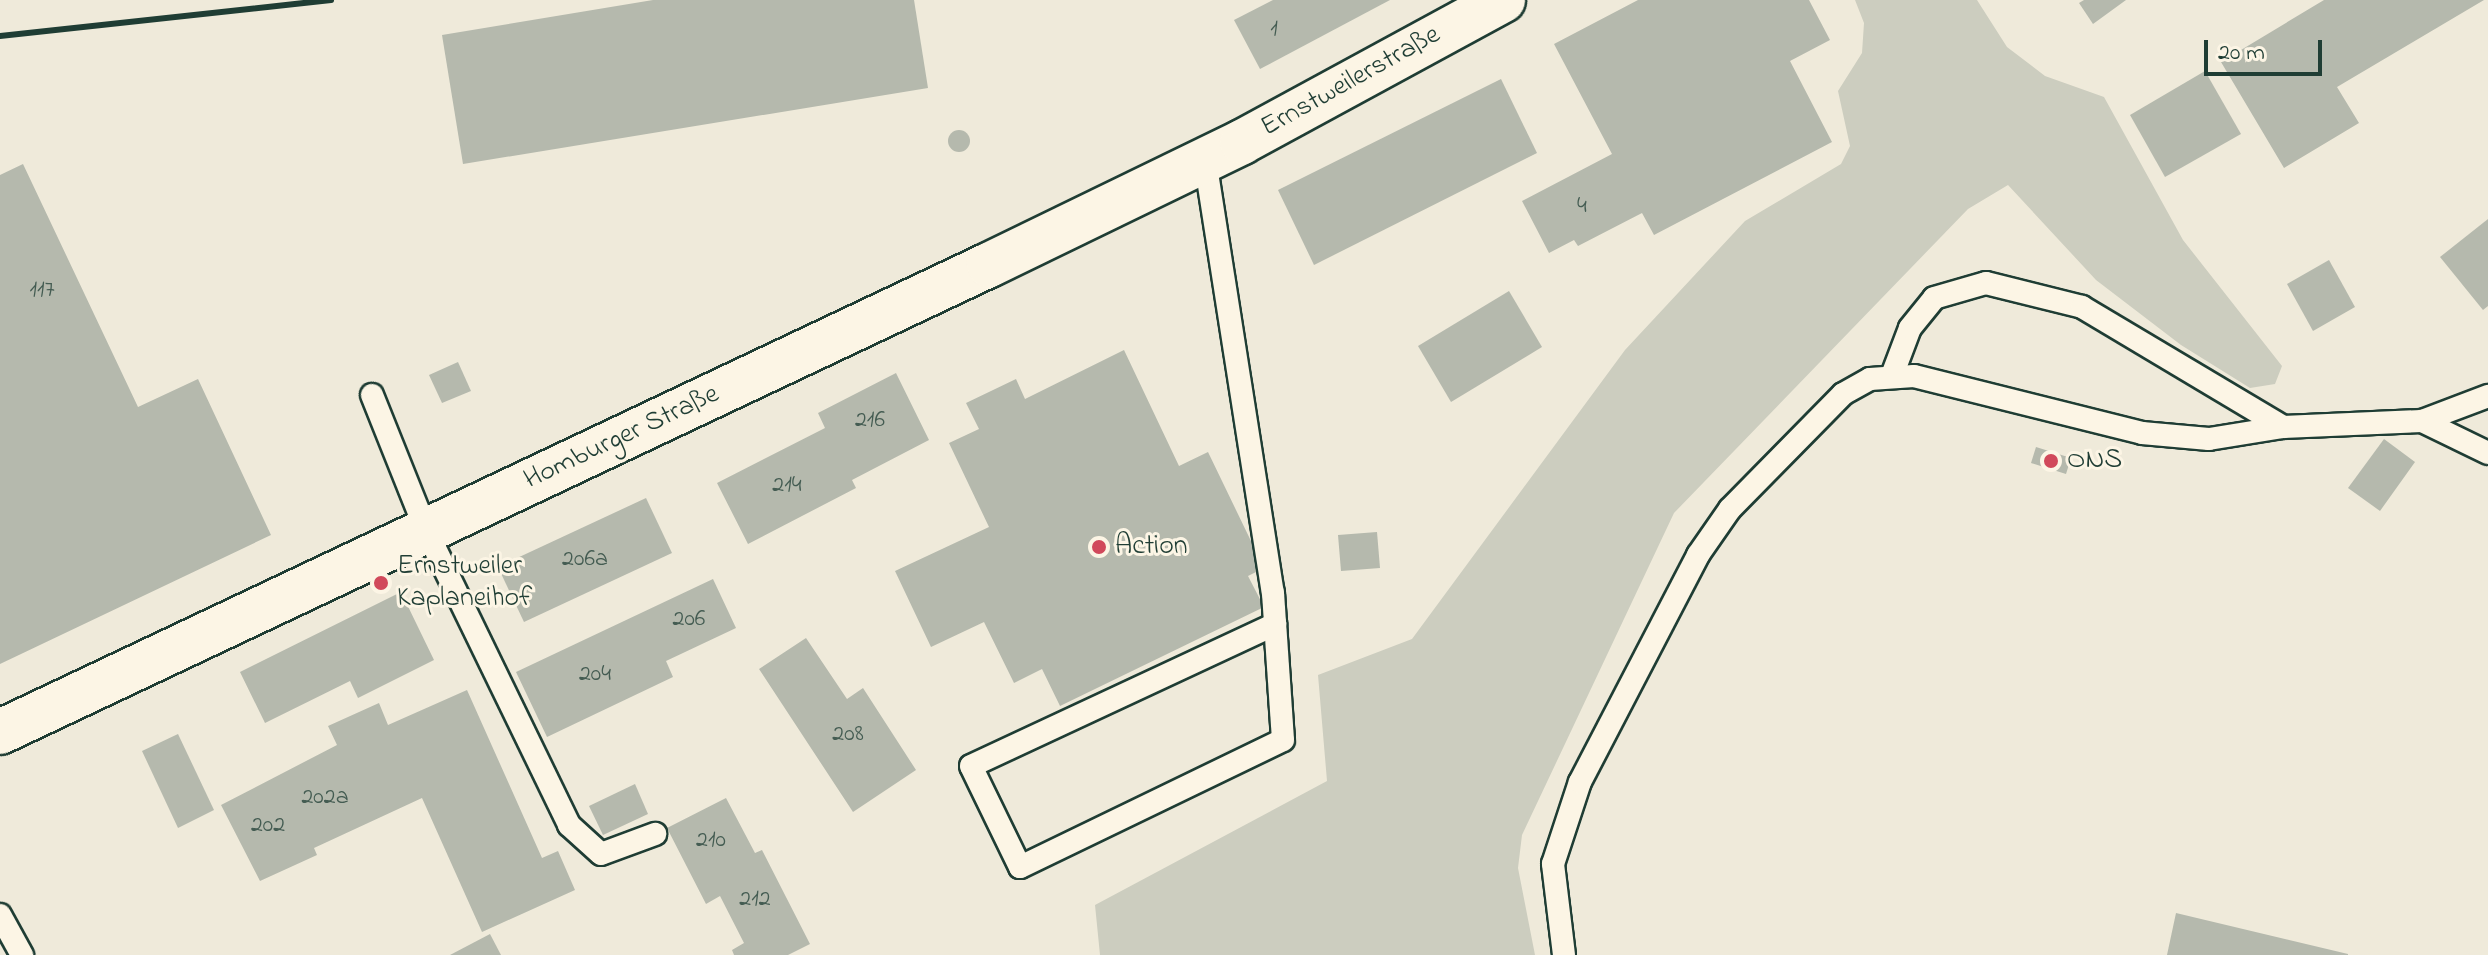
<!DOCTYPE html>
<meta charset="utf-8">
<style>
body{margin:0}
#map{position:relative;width:2488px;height:955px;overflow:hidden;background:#efeada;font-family:"Indie Flower",sans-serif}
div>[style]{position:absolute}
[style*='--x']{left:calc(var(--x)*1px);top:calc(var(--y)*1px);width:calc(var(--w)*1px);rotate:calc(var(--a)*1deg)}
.green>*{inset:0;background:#cccdbf}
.building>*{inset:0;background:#b5b9ad}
.round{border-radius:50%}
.roads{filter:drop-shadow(2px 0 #1f3d34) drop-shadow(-2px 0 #1f3d34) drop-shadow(0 2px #1f3d34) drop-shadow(0 -2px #1f3d34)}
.lane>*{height:22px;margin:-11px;padding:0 11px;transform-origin:11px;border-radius:11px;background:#fcf5e5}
.secondary>*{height:44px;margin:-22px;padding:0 22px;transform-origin:22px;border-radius:22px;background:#fcf5e5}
.rail>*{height:6px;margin:-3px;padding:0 3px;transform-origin:3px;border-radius:3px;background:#1f3d34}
.dots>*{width:22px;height:22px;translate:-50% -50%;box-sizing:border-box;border:4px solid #fcf5e5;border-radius:50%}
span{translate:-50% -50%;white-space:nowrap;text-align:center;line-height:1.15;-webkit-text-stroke:6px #fcf5e5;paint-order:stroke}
.number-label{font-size:24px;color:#445c52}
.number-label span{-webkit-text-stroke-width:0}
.street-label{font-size:28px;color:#1f3d34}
.poi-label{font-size:28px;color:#1f3d34}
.left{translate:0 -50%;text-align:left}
.scale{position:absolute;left:2204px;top:40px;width:118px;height:36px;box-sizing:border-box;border:4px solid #1f3d34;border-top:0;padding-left:10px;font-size:24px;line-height:28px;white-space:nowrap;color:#1f3d34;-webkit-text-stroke:6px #fcf5e5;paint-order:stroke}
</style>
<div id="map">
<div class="green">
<div style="clip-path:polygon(1855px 0,1977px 0,2007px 47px,2045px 76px,2104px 97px,2183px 240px,2282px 366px,2275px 384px,2250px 388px,2181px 345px,2096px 280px,2008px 185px,1968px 209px,1674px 513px,1522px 835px,1518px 868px,1535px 955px,1100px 955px,1095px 905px,1327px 781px,1318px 675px,1412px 639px,1625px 350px,1745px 221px,1841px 164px,1850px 146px,1838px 91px,1862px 53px,1864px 23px)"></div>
</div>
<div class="building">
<div style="clip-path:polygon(653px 0,914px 0,928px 88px,463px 164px,442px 35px)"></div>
<div style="clip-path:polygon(1273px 0,1390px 0,1260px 69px,1234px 20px)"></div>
<div style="clip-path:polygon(1638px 0,1809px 0,1830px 40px,1790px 61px,1832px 142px,1654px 235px,1642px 213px,1578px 246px,1574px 240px,1549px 253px,1522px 201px,1612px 154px,1554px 44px)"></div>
<div style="clip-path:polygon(2084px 0,2126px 0,2093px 24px,2079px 3px)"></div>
<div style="clip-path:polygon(2324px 0,2484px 0,2337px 87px,2359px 123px,2284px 168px,2221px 62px)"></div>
<div style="clip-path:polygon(2205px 71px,2241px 134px,2165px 177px,2130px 115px)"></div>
<div style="clip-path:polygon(1501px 79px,1537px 153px,1314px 265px,1278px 190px)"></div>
<div class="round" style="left:948px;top:130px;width:22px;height:22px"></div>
<div style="clip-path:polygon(23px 164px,138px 407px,198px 379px,271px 535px,0 664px,0 175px)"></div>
<div style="clip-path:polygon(2488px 219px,2488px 306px,2483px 310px,2440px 257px)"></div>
<div style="clip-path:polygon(2329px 260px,2355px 307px,2313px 331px,2287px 284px)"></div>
<div style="clip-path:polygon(1509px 291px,1542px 347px,1451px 402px,1418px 346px)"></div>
<div style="clip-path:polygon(1124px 350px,1179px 466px,1208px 452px,1264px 568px,1248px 576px,1264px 607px,1060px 706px,1042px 669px,1014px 683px,984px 622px,931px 647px,895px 571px,989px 527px,949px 443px,979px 429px,966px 403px,1016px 379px,1025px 399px)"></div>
<div style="clip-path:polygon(458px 362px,471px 391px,442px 403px,429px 375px)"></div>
<div style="clip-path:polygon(896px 373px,929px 440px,852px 480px,856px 488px,748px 544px,717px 483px,825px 428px,818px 413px)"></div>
<div style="clip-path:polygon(2384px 439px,2415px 462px,2380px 511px,2348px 488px)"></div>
<div style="clip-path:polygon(2036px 447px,2071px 458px,2066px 474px,2031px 463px)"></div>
<div style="clip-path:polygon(646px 498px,672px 553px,524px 622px,498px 567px)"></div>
<div style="clip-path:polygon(1377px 532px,1380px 568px,1341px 571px,1338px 535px)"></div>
<div style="clip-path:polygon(713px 579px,736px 628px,666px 661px,673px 677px,547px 737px,516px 672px)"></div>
<div style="clip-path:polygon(401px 592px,434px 660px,358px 698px,350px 681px,265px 723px,240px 672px)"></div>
<div style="clip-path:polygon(806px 638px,847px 699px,863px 688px,916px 770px,853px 812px,759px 669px)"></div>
<div style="clip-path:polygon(467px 690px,542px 858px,558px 851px,575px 890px,482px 932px,422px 798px,314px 848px,317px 855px,260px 881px,221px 805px,337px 745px,328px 726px,379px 703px,388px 725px)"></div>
<div style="clip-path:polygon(178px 734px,214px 810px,178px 828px,142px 751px)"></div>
<div style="clip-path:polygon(635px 784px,648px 814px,603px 835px,589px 806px)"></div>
<div style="clip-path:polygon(726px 798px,755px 853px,762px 850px,810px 944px,788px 955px,734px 955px,732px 950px,744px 943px,720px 896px,706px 904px,667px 828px)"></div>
<div style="clip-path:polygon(2176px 913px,2348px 954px,2348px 955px,2167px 955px)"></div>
<div style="clip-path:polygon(490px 934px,501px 955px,450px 955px)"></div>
</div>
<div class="roads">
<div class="lane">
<div style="--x:1205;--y:160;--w:438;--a:81.1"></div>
<div style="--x:1273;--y:593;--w:147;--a:86.1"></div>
<div style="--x:1283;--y:740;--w:292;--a:154.2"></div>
<div style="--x:1020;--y:867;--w:112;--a:-115.9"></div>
<div style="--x:971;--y:766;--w:336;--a:-25"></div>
<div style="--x:1893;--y:373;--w:48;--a:-69.3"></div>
<div style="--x:1910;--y:328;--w:38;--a:-51"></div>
<div style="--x:1934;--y:298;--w:54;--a:-16.1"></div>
<div style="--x:1986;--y:283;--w:99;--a:14"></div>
<div style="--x:2082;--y:307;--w:234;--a:30.8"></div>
<div style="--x:372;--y:395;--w:145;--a:68.2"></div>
<div style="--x:426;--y:530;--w:328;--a:64.1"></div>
<div style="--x:569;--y:825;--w:43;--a:42.2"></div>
<div style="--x:601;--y:854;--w:58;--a:-20.3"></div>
<div style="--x:2422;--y:421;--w:73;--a:25.9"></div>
<div style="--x:0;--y:915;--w:46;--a:61.2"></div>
<div style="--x:1564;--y:955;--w:92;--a:-96.9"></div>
<div style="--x:1553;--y:864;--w:86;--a:-71.8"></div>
<div style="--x:1580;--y:782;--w:256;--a:-62.5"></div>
<div style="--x:1698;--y:555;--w:56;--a:-55.2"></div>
<div style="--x:1730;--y:509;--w:161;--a:-45.5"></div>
<div style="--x:1843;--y:394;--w:31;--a:-29"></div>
<div style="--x:1870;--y:379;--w:44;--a:-3.9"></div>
<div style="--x:1914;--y:376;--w:235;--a:14"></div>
<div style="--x:2142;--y:433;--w:67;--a:5.1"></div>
<div style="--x:2209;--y:439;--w:75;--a:-9.2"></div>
<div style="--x:2283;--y:427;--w:139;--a:-2.5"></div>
<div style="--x:2422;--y:421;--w:71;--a:-20.7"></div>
</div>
<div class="secondary">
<div style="--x:0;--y:732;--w:1094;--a:-25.28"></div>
<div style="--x:989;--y:265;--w:281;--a:-25.9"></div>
<div style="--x:1242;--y:142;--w:297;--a:-28.5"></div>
</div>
</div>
<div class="rail">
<div style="--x:0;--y:36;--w:333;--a:-6.2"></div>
</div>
<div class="dots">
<div style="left:2051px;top:461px;background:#d1495b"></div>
<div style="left:1099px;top:547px;background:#d1495b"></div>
<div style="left:381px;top:583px;background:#d1495b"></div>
</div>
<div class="number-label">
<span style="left:1274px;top:30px">1</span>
<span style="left:1582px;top:207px">4</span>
<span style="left:42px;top:291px">117</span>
<span style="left:870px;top:421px">216</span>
<span style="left:787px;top:486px">214</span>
<span style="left:585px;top:560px">206a</span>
<span style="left:689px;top:620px">206</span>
<span style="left:595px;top:675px">204</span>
<span style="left:848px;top:735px">208</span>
<span style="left:325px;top:798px">202a</span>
<span style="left:268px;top:826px">202</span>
<span style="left:711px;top:841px">210</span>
<span style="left:755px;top:900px">212</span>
</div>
<div class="street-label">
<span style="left:1351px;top:82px;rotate:-29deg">Ernstweilerstraße</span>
<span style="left:622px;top:438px;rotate:-25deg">Homburger Straße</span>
</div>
<div class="poi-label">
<span class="left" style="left:2067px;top:461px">ONS</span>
<span class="left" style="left:1115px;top:547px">Action</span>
<span class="left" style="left:397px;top:583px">Ernstweiler<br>Kaplaneihof</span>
</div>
<div class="scale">20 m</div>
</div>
